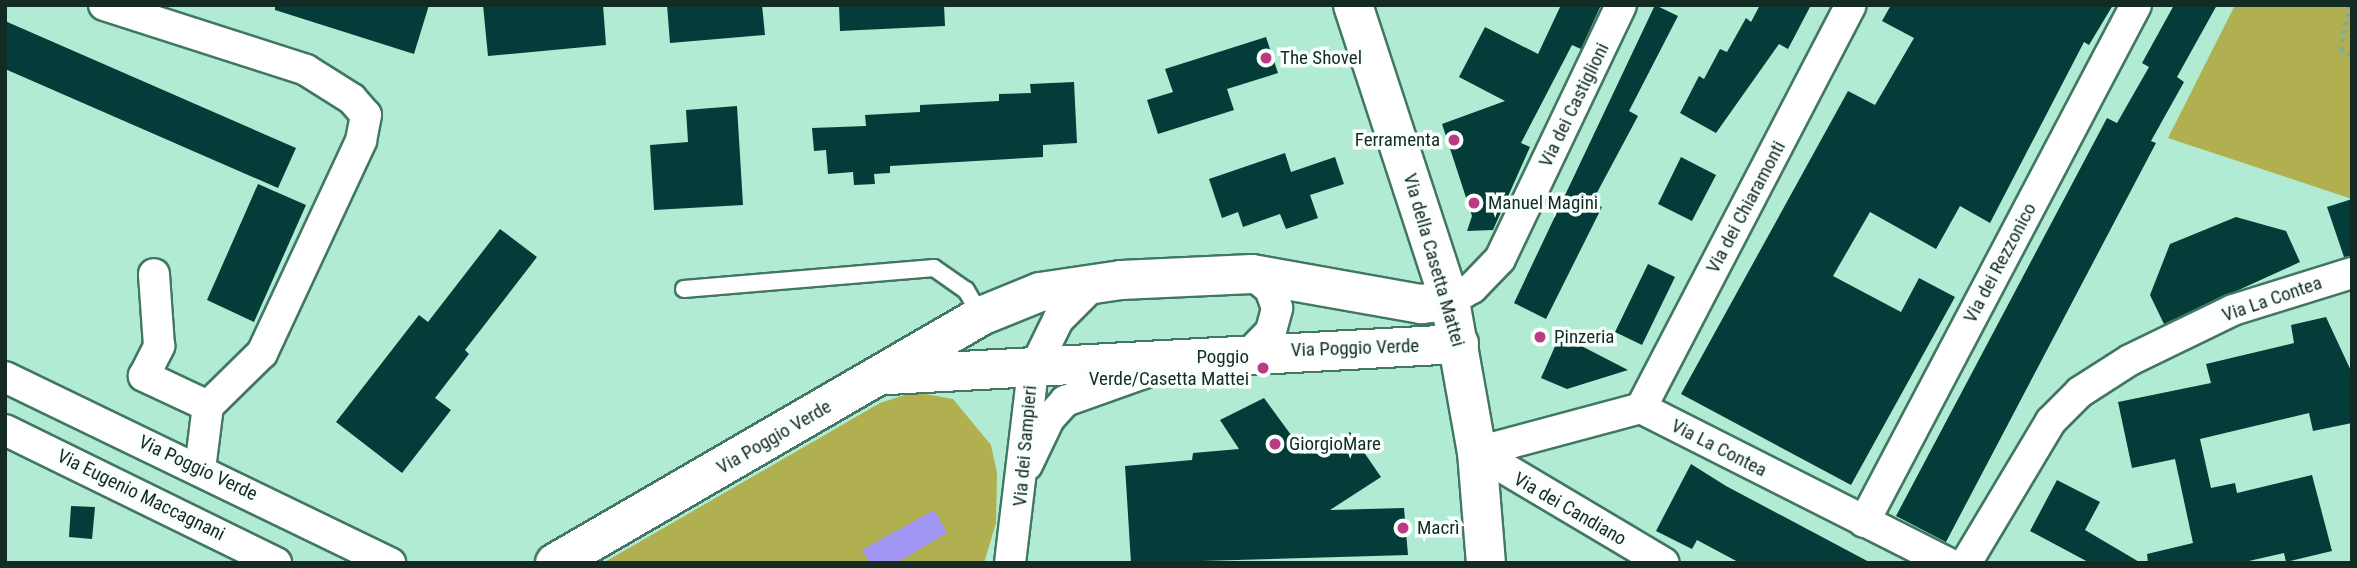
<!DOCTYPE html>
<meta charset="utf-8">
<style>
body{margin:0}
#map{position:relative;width:2357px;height:568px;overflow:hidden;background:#b2ebd4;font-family:"Roboto Condensed",sans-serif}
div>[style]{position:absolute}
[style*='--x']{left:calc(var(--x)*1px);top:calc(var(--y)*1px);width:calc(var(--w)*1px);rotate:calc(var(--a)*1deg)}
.green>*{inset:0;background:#b1b051}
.water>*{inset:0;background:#a397f5}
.building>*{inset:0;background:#033c39}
.path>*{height:4.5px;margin-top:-2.25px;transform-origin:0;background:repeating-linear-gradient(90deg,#7eac9a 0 3.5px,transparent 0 8.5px)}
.roads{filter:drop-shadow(2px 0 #417763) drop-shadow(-2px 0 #417763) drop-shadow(0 2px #417763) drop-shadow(0 -2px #417763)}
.lane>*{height:16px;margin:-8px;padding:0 8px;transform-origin:8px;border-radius:8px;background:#fff}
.street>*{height:30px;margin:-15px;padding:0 15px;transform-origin:15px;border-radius:15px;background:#fff}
.secondary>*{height:38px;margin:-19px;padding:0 19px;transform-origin:19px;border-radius:19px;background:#fff}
.dots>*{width:19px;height:19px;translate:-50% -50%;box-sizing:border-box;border:4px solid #f9fffc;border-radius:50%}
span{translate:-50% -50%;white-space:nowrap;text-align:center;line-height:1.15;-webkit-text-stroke:7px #f9fffc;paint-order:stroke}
.poi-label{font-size:19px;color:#142b23}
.left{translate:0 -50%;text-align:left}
.right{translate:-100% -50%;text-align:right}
.street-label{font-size:19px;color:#142b23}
.frame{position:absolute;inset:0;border:7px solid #142b23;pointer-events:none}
</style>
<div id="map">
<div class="green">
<div style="clip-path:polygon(2235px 5px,2352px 5px,2352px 199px,2168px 138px)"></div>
<div style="clip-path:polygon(914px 392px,953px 399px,991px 445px,997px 473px,996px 523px,984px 563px,603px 563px,880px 403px)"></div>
</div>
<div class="water">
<div style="clip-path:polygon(934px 510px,947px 533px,896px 563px,870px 563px,862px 550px)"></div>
</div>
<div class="building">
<div style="clip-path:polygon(275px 5px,429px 5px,414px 54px,275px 10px)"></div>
<div style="clip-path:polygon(483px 5px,603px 5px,606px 45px,488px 56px)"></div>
<div style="clip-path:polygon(667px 5px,762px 5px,765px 35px,670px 43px)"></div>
<div style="clip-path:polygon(839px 5px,944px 5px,945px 26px,840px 31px)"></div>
<div style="clip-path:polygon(1561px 5px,1601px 5px,1581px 49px,1572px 45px,1521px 143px,1530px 147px,1493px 230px,1467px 231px,1472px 216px,1442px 124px,1505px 101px,1459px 77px,1485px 27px,1538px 54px)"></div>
<div style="clip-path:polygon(1655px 5px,1678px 16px,1629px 111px,1638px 116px,1592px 202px,1602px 207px,1546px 319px,1514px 303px)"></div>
<div style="clip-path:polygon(1760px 5px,1811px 5px,1788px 49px,1779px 44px,1716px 133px,1680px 113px,1699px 76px,1704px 79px,1720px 49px,1727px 52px,1746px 18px,1751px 22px)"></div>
<div style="clip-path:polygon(1891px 5px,2113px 5px,2089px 45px,2084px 42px,1990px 223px,1960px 206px,1936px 249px,1870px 212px,1833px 276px,1901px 312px,1919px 278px,1955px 297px,1851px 485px,1681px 394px,1848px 91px,1875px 105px,1914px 38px,1882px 21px)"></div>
<div style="clip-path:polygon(2174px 5px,2217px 5px,2177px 77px,2184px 82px,2151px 141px,2156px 143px,1946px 542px,1896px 516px,2107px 118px,2117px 123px,2149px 67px,2142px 63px)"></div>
<div style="clip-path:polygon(5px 21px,296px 148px,278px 188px,5px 69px)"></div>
<div style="clip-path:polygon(1266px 37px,1278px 73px,1227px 89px,1234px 110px,1158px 134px,1147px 100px,1173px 92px,1165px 69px)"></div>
<div style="clip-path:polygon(1074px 82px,1077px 143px,1043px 145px,1043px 157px,890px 166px,890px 173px,874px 174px,875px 184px,854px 185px,853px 172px,828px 174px,826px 150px,814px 151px,812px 128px,866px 126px,865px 115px,920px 112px,920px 105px,999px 101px,999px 94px,1031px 93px,1030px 84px)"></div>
<div style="clip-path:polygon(737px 106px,743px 205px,654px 210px,650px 145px,688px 142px,686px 110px)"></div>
<div style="clip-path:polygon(1285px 153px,1291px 172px,1335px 157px,1344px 184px,1310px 195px,1318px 218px,1286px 229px,1280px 214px,1243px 227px,1238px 212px,1222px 218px,1209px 179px)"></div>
<div style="clip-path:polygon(1681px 157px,1716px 175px,1692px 221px,1658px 204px)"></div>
<div style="clip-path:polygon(258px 184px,306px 205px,254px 322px,207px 300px)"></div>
<div style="clip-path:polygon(2352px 199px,2352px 256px,2344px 257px,2327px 207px)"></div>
<div style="clip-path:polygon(2236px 217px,2286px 231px,2300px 262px,2164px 324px,2150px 295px,2170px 244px)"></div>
<div style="clip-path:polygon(500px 229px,537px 257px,465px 350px,469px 354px,435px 398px,451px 410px,402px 473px,336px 422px,419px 315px,428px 322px)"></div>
<div style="clip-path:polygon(1648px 264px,1675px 277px,1642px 345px,1615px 332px)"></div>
<div style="clip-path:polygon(2326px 317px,2352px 373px,2352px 423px,2313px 431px,2309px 413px,2200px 439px,2211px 488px,2235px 483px,2237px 493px,2312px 475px,2332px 551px,2286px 562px,2284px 553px,2240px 563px,2148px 563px,2147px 554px,2193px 543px,2175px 459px,2132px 468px,2118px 402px,2211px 383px,2206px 364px,2294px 343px,2291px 325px)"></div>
<div style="clip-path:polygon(1560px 335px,1628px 370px,1567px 389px,1541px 378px)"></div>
<div style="clip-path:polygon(1264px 398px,1305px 454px,1328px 438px,1333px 444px,1350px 432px,1381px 477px,1330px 510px,1404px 508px,1408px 555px,1131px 563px,1125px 466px,1192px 460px,1193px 453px,1239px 449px,1220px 420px)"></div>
<div style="clip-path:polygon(1691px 464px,1726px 486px,1871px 563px,1740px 563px,1697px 540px,1692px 549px,1656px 531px)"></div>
<div style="clip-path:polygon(2057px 480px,2100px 502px,2085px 530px,2141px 563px,2090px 563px,2030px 531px)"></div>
<div style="clip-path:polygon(71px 506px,95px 507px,92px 539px,69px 537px)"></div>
</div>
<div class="path">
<div style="--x:2350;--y:5;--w:45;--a:101.6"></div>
<div style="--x:2341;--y:49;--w:13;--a:29"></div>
</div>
<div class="roads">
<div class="lane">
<div style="--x:684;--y:289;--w:251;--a:-4.8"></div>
<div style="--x:934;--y:268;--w:39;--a:35"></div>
<div style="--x:966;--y:290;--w:30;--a:60"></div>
</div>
<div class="street">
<div style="--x:104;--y:5;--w:212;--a:17.8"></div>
<div style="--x:306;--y:70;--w:54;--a:32.2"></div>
<div style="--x:352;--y:99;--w:21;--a:49"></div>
<div style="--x:366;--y:115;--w:26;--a:101"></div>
<div style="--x:361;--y:141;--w:234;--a:115"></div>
<div style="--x:262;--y:353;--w:76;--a:135.5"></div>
<div style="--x:208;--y:406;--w:71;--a:-154.9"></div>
<div style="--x:144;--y:376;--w:34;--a:-63"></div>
<div style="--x:159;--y:346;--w:72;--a:-94"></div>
<div style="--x:1450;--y:301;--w:26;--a:-31"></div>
<div style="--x:1472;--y:288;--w:40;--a:-46"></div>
<div style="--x:1500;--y:259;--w:281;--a:-64.5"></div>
<div style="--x:1251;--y:352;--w:29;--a:-46"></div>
<div style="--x:1271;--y:331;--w:24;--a:-75"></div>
<div style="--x:1277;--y:308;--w:20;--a:-110"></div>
<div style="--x:1270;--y:289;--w:23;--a:-140"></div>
<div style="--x:5;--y:377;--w:428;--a:25.8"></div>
<div style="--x:1641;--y:408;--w:454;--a:-62.5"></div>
<div style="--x:5;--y:430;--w:302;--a:26.1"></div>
<div style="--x:1477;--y:452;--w:170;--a:-15"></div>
<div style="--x:1641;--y:408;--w:344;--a:26.8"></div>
<div style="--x:1477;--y:452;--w:217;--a:30.7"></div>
<div style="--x:1027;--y:465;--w:51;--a:-64.4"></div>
<div style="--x:1049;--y:419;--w:24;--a:-48"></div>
<div style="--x:1065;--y:401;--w:96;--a:-19.6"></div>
<div style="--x:200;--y:469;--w:64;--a:-82.8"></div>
<div style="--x:1864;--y:522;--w:584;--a:-62.25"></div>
<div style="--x:1010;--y:563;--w:193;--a:-83.2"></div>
<div style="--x:1033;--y:371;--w:57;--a:-63.9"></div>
<div style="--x:1058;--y:320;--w:52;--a:-45"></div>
<div style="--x:1966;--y:563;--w:165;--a:-59.1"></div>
<div style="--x:2051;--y:421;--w:41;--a:-45"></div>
<div style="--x:2080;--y:392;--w:59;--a:-32.6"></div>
<div style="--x:2130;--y:360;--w:114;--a:-25.9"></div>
<div style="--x:2233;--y:310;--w:125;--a:-17.3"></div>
</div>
<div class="secondary">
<div style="--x:1353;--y:5;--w:311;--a:71.9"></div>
<div style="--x:1450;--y:301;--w:153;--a:79.9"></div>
<div style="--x:1477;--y:452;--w:111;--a:85.4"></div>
<div style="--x:888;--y:375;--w:572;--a:-3.11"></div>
<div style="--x:555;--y:563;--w:492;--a:-30.1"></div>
<div style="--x:981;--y:316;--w:64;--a:-22.1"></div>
<div style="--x:1040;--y:292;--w:82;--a:-8.4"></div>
<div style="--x:1121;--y:280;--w:131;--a:-2.6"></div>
<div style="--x:1252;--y:274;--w:172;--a:10.1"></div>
<div style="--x:1421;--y:304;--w:29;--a:-6"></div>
</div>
</div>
<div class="dots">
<div style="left:1266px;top:58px;background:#ba3a84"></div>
<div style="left:1454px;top:140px;background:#ba3a84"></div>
<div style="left:1474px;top:203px;background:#ba3a84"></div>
<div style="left:1540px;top:337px;background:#ba3a84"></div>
<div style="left:1263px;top:368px;background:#ba3a84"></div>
<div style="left:1275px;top:444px;background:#ba3a84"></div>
<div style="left:1403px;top:528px;background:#ba3a84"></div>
</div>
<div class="poi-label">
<span class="left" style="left:1280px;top:58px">The Shovel</span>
<span class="right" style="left:1440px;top:140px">Ferramenta</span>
<span class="left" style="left:1488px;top:203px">Manuel Magini</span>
<span class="left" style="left:1554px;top:337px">Pinzeria</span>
<span class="right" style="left:1249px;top:368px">Poggio<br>Verde/Casetta Mattei</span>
<span class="left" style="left:1289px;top:444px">GiorgioMare</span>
<span class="left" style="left:1417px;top:528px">Macrì</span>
</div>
<div class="street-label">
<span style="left:1574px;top:105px;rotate:-64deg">Via dei Castiglioni</span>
<span style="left:1746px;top:207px;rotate:-62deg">Via dei Chiaramonti</span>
<span style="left:1434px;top:260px;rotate:74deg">Via della Casetta Mattei</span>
<span style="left:2000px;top:263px;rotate:-62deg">Via dei Rezzonico</span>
<span style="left:2272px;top:299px;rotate:-19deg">Via La Contea</span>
<span style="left:1355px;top:348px;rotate:-2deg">Via Poggio Verde</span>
<span style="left:774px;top:437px;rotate:-30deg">Via Poggio Verde</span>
<span style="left:1025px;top:446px;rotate:-85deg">Via dei Sampieri</span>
<span style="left:1719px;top:448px;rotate:27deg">Via La Contea</span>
<span style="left:198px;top:468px;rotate:25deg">Via Poggio Verde</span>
<span style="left:141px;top:495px;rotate:26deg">Via Eugenio Maccagnani</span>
<span style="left:1570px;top:509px;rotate:30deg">Via dei Candiano</span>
</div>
<div class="frame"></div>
</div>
